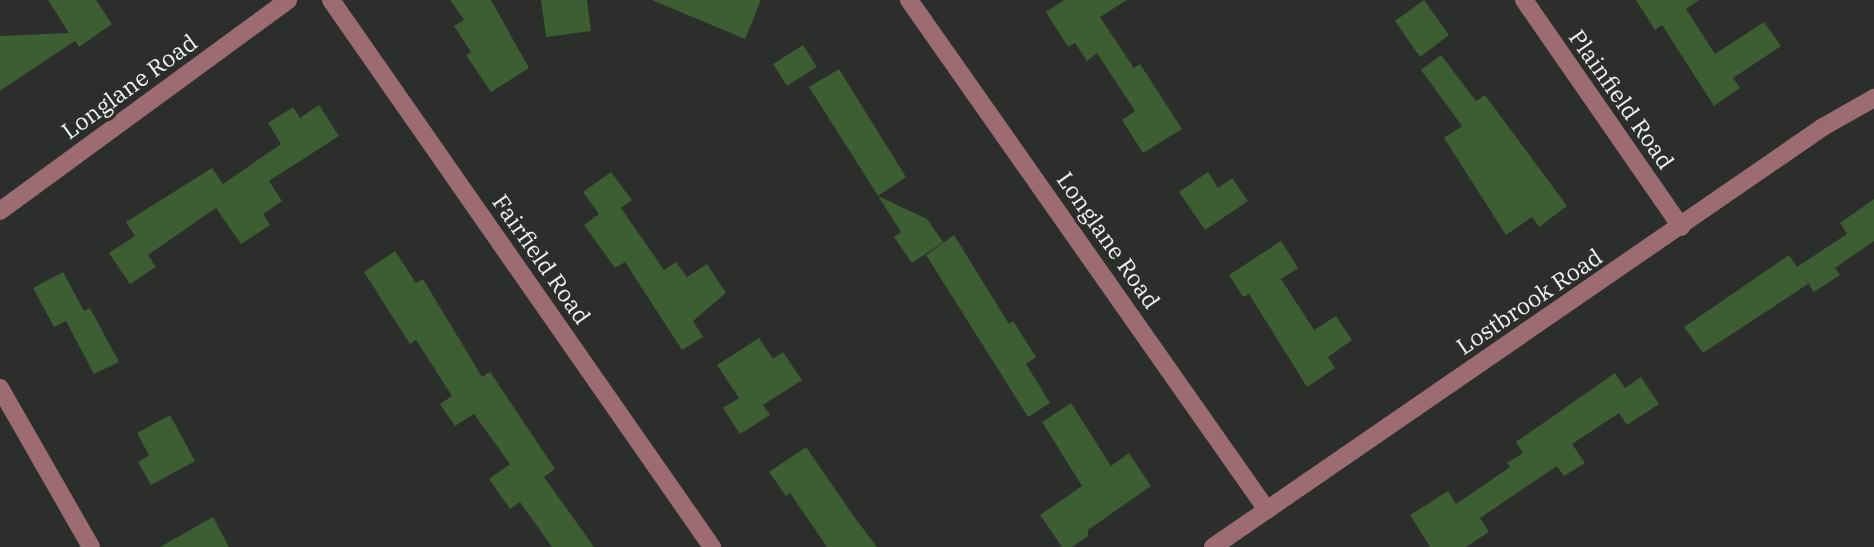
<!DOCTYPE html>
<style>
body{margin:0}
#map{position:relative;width:1874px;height:547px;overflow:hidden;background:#2b2e2a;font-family:"IBM Plex Serif",serif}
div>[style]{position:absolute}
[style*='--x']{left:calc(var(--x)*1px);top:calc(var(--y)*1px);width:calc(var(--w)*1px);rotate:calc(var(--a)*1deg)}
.building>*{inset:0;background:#3d5d32}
.minor>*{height:18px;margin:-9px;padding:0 9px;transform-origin:9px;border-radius:9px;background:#9c6c72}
span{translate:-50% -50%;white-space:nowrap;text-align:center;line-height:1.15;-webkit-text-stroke:7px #2b2e2a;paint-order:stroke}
.street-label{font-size:23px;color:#f0f2ef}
</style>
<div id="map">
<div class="building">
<div style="clip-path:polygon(48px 0,96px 0,112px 24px,79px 47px,75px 41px,0 91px,0 36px,69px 33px)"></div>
<div style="clip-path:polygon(450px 0,491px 0,529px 68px,491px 92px,466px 55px,471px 52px,454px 26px,464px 20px)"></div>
<div style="clip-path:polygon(541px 0,587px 0,591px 31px,546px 37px)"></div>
<div style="clip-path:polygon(652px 0,761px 0,745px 39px)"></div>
<div style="clip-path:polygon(1064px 0,1127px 0,1100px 17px,1134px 68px,1140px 64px,1182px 129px,1143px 153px,1122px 120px,1135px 111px,1097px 53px,1087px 61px,1075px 43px,1068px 47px,1046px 12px)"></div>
<div style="clip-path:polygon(1424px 0,1449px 35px,1420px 57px,1395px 21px)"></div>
<div style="clip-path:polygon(1636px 0,1699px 0,1686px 9px,1715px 54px,1764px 22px,1781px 46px,1733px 78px,1740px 88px,1714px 106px,1662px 25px,1655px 30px)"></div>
<div style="clip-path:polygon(803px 45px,817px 67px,787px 86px,773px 64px)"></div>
<div style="clip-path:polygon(1441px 55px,1476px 101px,1485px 95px,1567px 206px,1539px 227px,1532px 217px,1506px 235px,1444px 138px,1462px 126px,1421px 70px)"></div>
<div style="clip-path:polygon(839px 69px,906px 177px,878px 196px,927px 219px,943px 242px,912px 263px,894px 237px,901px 232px,809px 87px)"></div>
<div style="clip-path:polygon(319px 105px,339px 136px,269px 181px,282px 201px,263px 214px,270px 225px,241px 244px,216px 208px,148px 255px,156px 267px,130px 284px,109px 253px,135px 236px,126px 222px,212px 168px,223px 184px,281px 144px,268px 123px,293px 107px,300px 118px)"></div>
<div style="clip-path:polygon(611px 172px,632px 200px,621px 208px,664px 270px,676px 262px,687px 277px,707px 264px,726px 293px,693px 321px,703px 337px,682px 350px,625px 262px,615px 268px,584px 225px,599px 214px,583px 192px)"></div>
<div style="clip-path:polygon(1208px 172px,1218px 188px,1232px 178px,1248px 201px,1205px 230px,1179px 192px)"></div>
<div style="clip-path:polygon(1874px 199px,1874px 241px,1835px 268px,1840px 275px,1814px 292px,1805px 278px,1808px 284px,1703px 353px,1684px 327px,1789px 255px,1797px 267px,1847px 234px,1840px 223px)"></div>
<div style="clip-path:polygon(954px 235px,1009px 324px,1013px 321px,1036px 357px,1026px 364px,1050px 403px,1028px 417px,926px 255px)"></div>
<div style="clip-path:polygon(1281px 241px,1298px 268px,1281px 279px,1314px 330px,1336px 316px,1352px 340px,1328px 357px,1335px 368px,1307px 387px,1249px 294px,1243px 297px,1229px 275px)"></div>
<div style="clip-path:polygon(395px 251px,416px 283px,423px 279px,482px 377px,490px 372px,555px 469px,544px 477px,594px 547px,552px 547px,520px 502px,510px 509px,489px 479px,510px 464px,474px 414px,455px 426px,440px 404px,452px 396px,416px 340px,410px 344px,364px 272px)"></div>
<div style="clip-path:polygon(63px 272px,84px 311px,90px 308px,119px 362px,94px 374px,66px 321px,54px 327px,33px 288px)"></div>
<div style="clip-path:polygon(759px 338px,773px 359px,783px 352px,802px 380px,763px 405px,770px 415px,740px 434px,723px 408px,739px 398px,717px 365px)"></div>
<div style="clip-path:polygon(1615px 373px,1625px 388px,1641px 377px,1659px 404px,1627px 425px,1619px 413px,1572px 444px,1585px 463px,1564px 476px,1557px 466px,1480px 518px,1489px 532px,1466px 547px,1430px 547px,1410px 515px,1448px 491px,1456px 504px,1510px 467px,1507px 463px,1523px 453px,1516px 442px)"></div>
<div style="clip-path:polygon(1071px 403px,1111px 466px,1129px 453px,1151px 486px,1088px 530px,1088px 536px,1072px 547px,1062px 547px,1040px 515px,1082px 486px,1042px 422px)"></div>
<div style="clip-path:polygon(170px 415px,195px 461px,151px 485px,138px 462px,149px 455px,137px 433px)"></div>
<div style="clip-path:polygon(806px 447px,855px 518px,877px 547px,827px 547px,790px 493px,786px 496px,769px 472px)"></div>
<div style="clip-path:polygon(213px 517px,229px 547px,160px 547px)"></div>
</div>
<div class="minor">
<div style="--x:331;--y:0;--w:667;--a:55.14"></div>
<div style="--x:909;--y:0;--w:623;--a:54.93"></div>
<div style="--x:1524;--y:0;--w:276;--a:55.3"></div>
<div style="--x:0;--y:211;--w:357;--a:-36.2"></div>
<div style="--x:0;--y:388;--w:183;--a:60.2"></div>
<div style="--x:1213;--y:547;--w:741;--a:-34.55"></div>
<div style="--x:1823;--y:127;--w:59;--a:-29.6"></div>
</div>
<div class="street-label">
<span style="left:129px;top:86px;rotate:-36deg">Longlane Road</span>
<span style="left:1622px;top:99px;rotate:55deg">Plainfield Road</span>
<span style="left:1109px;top:240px;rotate:55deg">Longlane Road</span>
<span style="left:542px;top:259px;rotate:55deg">Fairfield Road</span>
<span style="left:1529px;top:301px;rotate:-34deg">Lostbrook Road</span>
</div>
</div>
